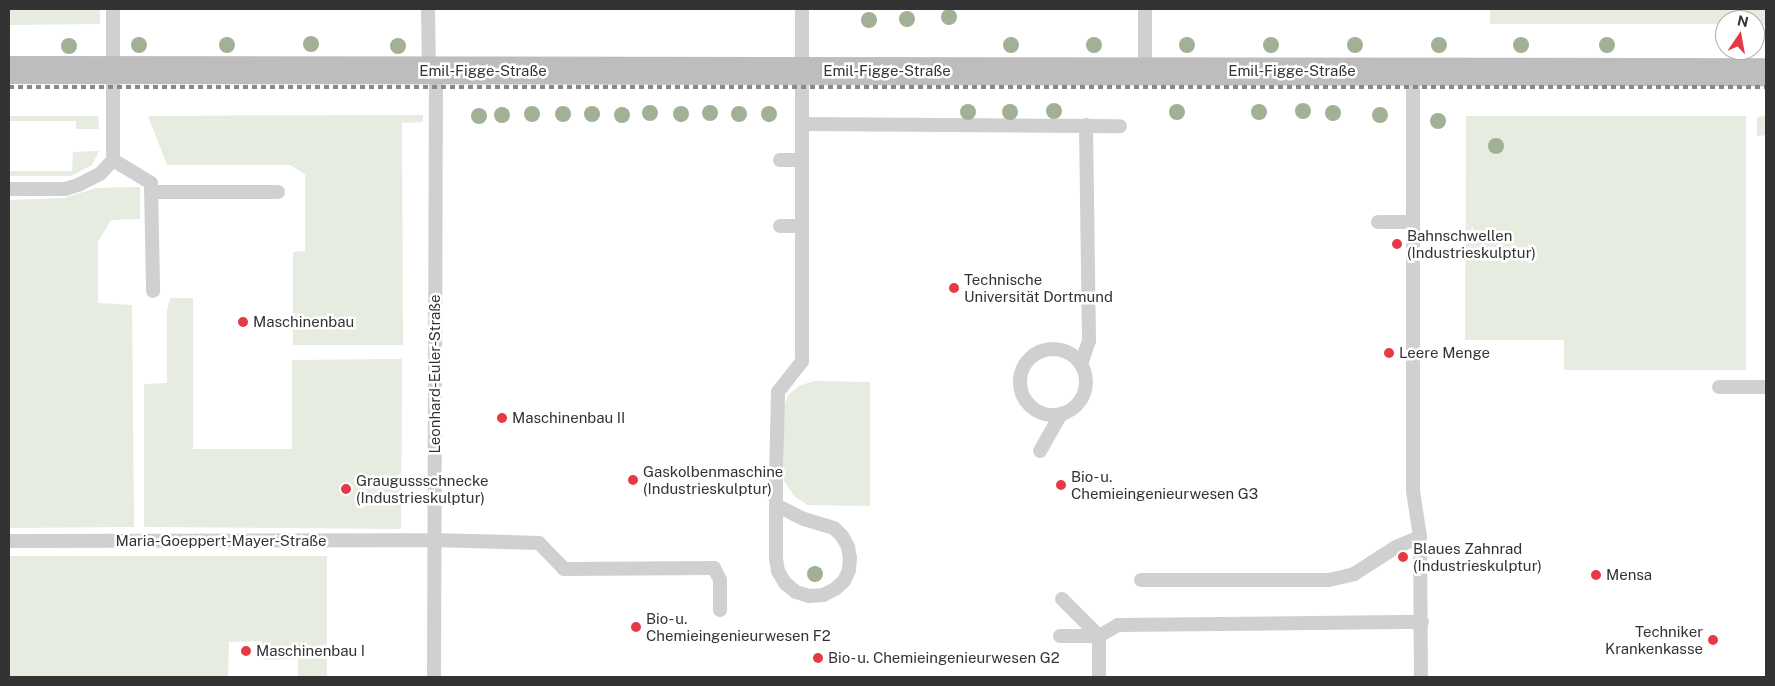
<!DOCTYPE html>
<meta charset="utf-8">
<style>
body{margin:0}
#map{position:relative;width:1775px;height:686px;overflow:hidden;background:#fff;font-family:"Public Sans",sans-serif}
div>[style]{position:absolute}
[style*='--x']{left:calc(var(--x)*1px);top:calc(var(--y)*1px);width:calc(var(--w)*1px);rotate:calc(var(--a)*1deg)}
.green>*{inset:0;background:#e6ecdf}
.lane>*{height:14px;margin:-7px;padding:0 7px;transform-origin:7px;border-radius:7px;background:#d0d0d0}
.lane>.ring{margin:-7px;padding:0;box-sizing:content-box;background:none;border:14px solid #d0d0d0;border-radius:50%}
.secondary>*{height:28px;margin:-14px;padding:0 14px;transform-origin:14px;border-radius:14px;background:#bdbdbd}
.rail>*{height:4px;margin-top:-2px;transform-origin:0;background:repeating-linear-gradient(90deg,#888 0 5px,transparent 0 9px)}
.trees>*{width:16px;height:16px;margin:-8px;border-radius:50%;background:#a2b095}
.dots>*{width:14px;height:14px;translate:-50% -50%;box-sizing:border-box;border:2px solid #fff;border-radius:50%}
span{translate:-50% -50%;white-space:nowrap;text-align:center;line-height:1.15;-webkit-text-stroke:5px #fff;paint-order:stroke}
.street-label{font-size:15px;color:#333}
.poi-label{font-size:15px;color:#333}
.left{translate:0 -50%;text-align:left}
.right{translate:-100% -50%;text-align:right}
.frame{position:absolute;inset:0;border:10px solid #333;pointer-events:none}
.north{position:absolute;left:1715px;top:10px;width:50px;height:50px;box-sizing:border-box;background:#fff;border:1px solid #adadad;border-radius:50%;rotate:12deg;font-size:14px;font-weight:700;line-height:20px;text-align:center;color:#333}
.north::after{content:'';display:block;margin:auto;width:18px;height:22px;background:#e63946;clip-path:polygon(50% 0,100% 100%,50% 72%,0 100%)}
</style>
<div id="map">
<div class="green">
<div style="clip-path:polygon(9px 9px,100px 9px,100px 24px,9px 25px)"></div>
<div style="clip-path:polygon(1490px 9px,1766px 9px,1766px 25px,1755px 25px,1755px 20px,1725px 20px,1725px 24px,1490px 24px)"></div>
<div style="clip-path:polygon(423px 115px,423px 122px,402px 123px,403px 345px,293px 345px,293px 252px,305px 251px,305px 174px,290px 165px,167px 165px,148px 116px)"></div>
<div style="clip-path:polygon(9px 116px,98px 116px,99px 129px,76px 129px,76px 121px,9px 121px)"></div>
<div style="clip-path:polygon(1466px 116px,1746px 116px,1746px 370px,1564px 370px,1564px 340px,1465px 340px)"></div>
<div style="clip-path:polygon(1766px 116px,1766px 135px,1757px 136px,1757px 117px)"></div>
<div style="clip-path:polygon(99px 151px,92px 165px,71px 176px,9px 176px,9px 171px,72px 171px,73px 152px)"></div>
<div style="clip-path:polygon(140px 187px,140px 219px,111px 220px,98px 242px,98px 303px,132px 305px,134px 527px,9px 528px,9px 200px,64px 198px,96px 188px)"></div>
<div style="clip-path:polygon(170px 298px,193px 298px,193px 449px,292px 449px,292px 360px,402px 359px,401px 529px,144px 527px,144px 384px,167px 383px,167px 310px)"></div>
<div style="clip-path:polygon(814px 381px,870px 382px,870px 506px,808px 505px,795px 497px,784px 481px,783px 409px,788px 395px,799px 386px)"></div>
<div style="clip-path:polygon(9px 556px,327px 556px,327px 677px,298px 677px,298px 659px,263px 660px,262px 641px,229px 642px,228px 677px,9px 677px)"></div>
</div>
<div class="lane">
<div style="--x:113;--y:9;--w:151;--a:90"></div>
<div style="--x:113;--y:160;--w:44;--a:31.2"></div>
<div style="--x:151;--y:183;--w:108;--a:88.9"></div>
<div style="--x:428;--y:9;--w:61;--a:89.1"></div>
<div style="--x:1145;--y:9;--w:62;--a:90"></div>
<div style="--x:1413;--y:72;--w:419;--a:90"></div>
<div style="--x:1413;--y:491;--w:47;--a:81.3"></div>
<div style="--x:1420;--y:537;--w:140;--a:89.6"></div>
<div style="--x:802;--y:124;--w:318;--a:0.4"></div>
<div style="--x:780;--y:160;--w:22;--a:0"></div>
<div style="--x:9;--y:189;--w:56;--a:0"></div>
<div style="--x:65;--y:189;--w:14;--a:-17"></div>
<div style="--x:78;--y:185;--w:25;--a:-27"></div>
<div style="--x:100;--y:174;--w:19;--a:-47"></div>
<div style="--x:151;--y:192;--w:127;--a:0"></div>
<div style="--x:1378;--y:222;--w:35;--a:0"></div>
<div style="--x:780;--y:226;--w:21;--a:0"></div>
<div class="ring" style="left:1020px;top:349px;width:52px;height:52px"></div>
<div style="--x:1081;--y:364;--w:24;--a:-71"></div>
<div style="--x:1089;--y:341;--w:216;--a:-90.8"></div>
<div style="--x:1719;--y:387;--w:47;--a:0"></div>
<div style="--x:1040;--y:451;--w:43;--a:-60.4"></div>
<div style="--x:776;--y:505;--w:31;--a:27"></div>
<div style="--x:804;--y:519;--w:31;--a:17"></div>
<div style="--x:834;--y:528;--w:11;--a:45"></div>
<div style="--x:842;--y:536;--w:13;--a:61"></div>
<div style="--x:848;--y:547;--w:11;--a:80"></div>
<div style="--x:850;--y:558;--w:12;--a:95"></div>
<div style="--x:849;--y:570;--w:12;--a:114"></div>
<div style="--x:844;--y:581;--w:12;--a:138"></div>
<div style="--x:835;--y:589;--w:13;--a:153"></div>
<div style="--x:823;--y:595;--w:14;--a:176"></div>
<div style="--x:809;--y:596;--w:14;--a:-163"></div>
<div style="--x:796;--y:592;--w:14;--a:-141"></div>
<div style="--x:785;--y:583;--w:14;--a:-120"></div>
<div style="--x:778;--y:571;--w:13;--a:-99"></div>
<div style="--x:776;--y:558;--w:82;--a:-90"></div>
<div style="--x:776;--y:476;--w:84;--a:-88.6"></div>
<div style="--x:778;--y:392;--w:39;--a:-52"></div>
<div style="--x:802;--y:361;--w:352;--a:-90"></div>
<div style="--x:9;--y:541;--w:425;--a:-0.1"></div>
<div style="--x:434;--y:540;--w:105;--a:1.6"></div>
<div style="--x:539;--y:543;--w:36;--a:46"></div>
<div style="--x:564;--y:569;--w:150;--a:-0.4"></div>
<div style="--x:714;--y:568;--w:13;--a:63"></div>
<div style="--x:720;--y:580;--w:30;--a:90"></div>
<div style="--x:1141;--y:580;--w:188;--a:0"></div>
<div style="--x:1329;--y:580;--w:26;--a:-13"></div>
<div style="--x:1354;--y:574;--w:50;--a:-32.7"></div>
<div style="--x:1396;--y:547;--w:26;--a:-23"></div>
<div style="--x:1062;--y:599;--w:52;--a:45"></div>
<div style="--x:1099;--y:636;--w:41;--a:90"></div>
<div style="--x:1060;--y:636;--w:39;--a:0"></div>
<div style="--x:1099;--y:636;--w:22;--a:-30"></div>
<div style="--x:1118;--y:625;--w:304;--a:-0.6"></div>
<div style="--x:434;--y:677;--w:607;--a:-89.81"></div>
</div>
<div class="secondary">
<div style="--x:9;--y:70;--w:1757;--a:0.07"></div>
</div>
<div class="rail">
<div style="--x:9;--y:87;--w:1757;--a:0"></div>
</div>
<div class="trees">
<div style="left:949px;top:17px"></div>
<div style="left:907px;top:19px"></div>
<div style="left:869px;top:20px"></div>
<div style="left:311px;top:44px"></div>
<div style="left:139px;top:45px"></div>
<div style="left:227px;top:45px"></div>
<div style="left:1011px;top:45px"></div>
<div style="left:1094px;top:45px"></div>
<div style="left:1187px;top:45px"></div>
<div style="left:1271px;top:45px"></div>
<div style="left:1355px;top:45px"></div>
<div style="left:1439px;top:45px"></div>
<div style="left:1521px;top:45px"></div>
<div style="left:1607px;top:45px"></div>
<div style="left:69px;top:46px"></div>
<div style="left:398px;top:46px"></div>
<div style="left:1054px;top:111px"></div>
<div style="left:1303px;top:111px"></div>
<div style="left:968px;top:112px"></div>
<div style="left:1010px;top:112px"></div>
<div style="left:1177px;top:112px"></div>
<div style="left:1259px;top:112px"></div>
<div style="left:650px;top:113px"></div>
<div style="left:710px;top:113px"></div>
<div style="left:1333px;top:113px"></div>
<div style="left:532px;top:114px"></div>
<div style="left:563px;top:114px"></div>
<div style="left:592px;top:114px"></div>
<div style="left:681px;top:114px"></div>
<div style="left:739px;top:114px"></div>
<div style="left:769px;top:114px"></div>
<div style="left:502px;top:115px"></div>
<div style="left:622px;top:115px"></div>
<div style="left:1380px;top:115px"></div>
<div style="left:479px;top:116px"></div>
<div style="left:1438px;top:121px"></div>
<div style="left:1496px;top:146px"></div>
<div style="left:815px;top:574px"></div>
</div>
<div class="dots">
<div style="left:1397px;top:244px;background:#e63946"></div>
<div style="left:954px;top:288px;background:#e63946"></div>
<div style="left:243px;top:322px;background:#e63946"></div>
<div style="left:1389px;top:353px;background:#e63946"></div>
<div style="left:502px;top:418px;background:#e63946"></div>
<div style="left:633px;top:480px;background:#e63946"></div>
<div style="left:1061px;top:485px;background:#e63946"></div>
<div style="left:346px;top:489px;background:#e63946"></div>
<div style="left:1403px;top:557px;background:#e63946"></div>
<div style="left:1596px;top:575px;background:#e63946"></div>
<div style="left:636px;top:627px;background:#e63946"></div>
<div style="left:1713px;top:640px;background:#e63946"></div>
<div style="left:246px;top:651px;background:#e63946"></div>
<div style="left:818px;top:658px;background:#e63946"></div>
</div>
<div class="street-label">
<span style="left:483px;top:71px">Emil-Figge-Straße</span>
<span style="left:887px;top:71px">Emil-Figge-Straße</span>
<span style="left:1292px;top:71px">Emil-Figge-Straße</span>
<span style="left:435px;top:374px;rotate:-90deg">Leonhard-Euler-Straße</span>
<span style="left:221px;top:541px">Maria-Goeppert-Mayer-Straße</span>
</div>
<div class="poi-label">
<span class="left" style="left:1407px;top:244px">Bahnschwellen<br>(Industrieskulptur)</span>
<span class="left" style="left:964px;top:288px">Technische<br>Universität Dortmund</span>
<span class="left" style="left:253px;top:322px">Maschinenbau</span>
<span class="left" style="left:1399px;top:353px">Leere Menge</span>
<span class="left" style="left:512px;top:418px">Maschinenbau II</span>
<span class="left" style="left:643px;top:480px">Gaskolbenmaschine<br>(Industrieskulptur)</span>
<span class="left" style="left:1071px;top:485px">Bio- u.<br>Chemieingenieurwesen G3</span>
<span class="left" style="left:356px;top:489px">Graugussschnecke<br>(Industrieskulptur)</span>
<span class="left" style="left:1413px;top:557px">Blaues Zahnrad<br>(Industrieskulptur)</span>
<span class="left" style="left:1606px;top:575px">Mensa</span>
<span class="left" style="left:646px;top:627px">Bio- u.<br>Chemieingenieurwesen F2</span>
<span class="right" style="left:1703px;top:640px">Techniker<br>Krankenkasse</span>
<span class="left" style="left:256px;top:651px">Maschinenbau I</span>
<span class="left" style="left:828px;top:658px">Bio- u. Chemieingenieurwesen G2</span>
</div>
<div class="frame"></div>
<div class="north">N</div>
</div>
